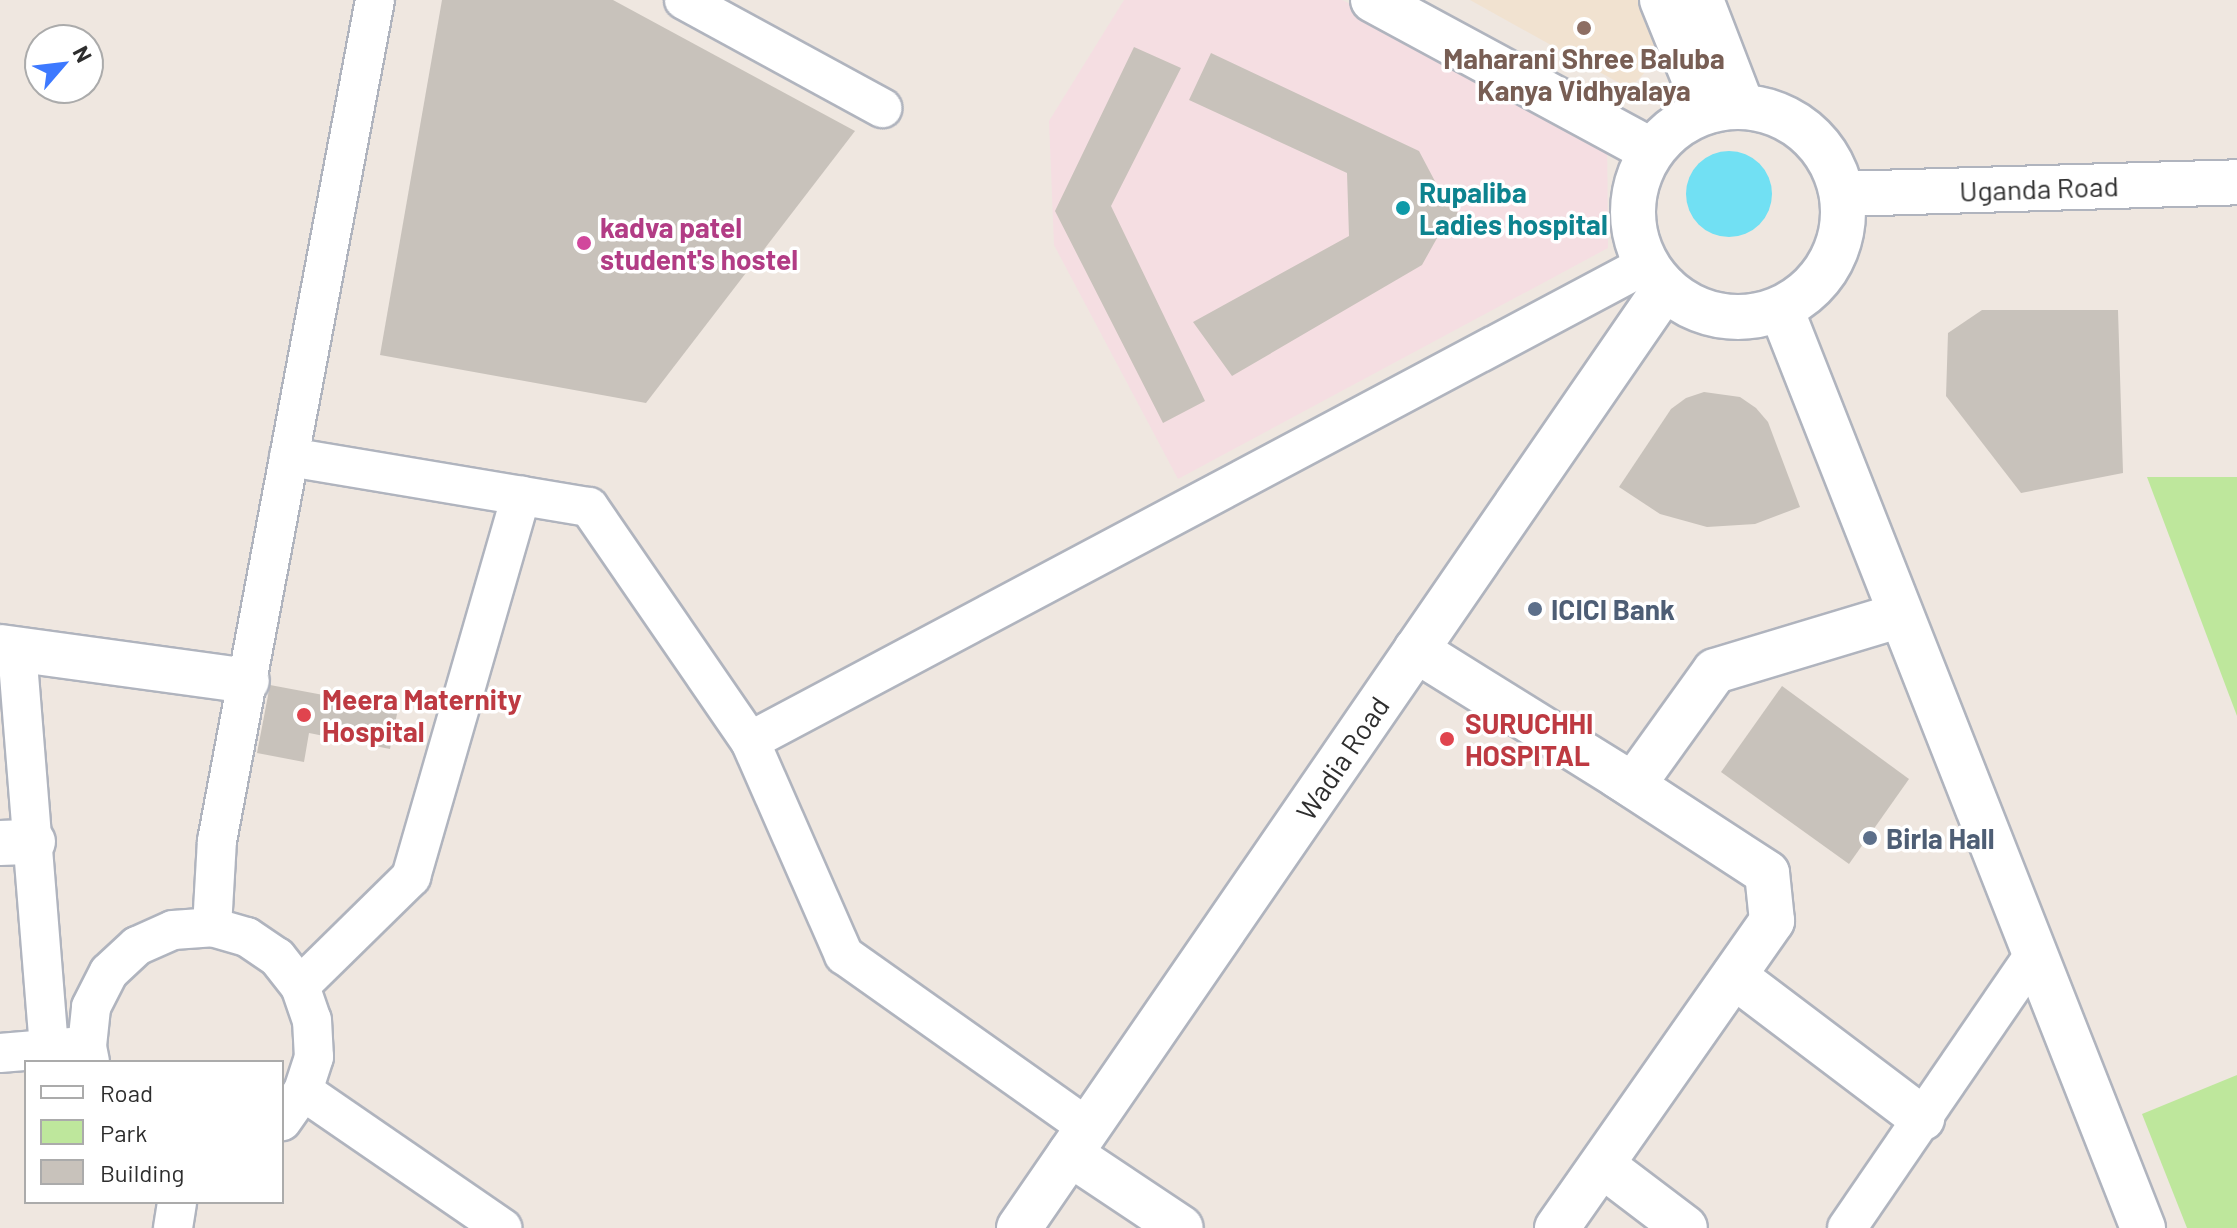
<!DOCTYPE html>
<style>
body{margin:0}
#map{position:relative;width:2237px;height:1228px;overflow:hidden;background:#efe7e0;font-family:Barlow,sans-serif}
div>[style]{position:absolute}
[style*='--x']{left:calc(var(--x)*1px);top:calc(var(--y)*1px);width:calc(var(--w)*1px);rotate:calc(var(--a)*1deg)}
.education>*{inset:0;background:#f1e2d0}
.medical>*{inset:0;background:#f5dee2}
.green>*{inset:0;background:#bee79c}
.water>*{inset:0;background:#71e0f3}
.round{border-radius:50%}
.building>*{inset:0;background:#c8c2bb}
.roads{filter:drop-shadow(2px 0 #b0b4be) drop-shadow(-2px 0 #b0b4be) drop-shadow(0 2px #b0b4be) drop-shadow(0 -2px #b0b4be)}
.street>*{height:38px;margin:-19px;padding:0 19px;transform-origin:19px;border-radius:19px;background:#fff}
.secondary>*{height:44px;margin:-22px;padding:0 22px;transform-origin:22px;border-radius:22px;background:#fff}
.secondary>.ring{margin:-22px;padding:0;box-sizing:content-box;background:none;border:44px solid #fff;border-radius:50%}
.dots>*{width:22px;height:22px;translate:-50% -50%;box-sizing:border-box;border:4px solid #fff;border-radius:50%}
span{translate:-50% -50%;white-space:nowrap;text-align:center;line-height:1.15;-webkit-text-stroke:7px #fff;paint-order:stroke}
.education-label{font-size:28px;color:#785e54;font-weight:700}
.street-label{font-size:28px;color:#2e2e2e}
.culture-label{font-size:28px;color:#0d838f;font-weight:700}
.left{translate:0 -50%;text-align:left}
.hotel-label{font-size:28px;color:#b23c85;font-weight:700}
.service-label{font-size:28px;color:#4e5e75;font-weight:700}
.health-label{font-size:28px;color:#be3a42;font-weight:700}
.legend{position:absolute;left:24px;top:1060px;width:260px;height:144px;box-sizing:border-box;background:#fff;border:2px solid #ababab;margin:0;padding:10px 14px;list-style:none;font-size:24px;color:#2e2e2e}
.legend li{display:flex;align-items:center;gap:16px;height:40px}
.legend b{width:40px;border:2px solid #ababab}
.north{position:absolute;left:24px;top:24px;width:80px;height:80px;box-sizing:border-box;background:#fff;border:2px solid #ababab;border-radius:50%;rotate:62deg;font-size:22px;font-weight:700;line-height:32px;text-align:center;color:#2e2e2e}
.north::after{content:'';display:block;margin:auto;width:28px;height:36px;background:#3d79ff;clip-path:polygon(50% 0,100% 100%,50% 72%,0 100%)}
</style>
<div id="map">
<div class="education">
<div style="clip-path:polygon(1470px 0,1638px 0,1659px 56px,1630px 89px)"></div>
</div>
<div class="medical">
<div style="clip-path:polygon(1124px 0,1342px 0,1607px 127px,1608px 248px,1178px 479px,1054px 245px,1049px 121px)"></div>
</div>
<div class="green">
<div style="clip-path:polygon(2147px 477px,2237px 477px,2237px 716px)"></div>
<div style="clip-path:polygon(2237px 1075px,2237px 1228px,2187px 1228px,2142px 1114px)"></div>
</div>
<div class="water">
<div class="round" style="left:1686px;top:151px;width:86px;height:86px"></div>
</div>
<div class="building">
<div style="clip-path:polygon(442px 0,613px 0,855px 131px,646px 403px,380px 355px)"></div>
<div style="clip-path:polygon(1134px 47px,1181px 68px,1111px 206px,1205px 401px,1163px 423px,1055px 211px)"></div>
<div style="clip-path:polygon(1211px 53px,1419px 151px,1438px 187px,1460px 194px,1456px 223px,1441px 231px,1422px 265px,1232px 376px,1193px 322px,1349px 236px,1347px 173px,1189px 100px)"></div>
<div style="clip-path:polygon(1982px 310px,2118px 310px,2123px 473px,2021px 493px,1946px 396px,1948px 333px)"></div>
<div style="clip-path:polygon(1704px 392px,1740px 397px,1756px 408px,1768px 422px,1800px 507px,1755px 524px,1707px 527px,1660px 514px,1619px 487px,1671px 409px,1686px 398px)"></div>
<div style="clip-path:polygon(270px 685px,398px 709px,390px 749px,309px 733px,304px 762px,257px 753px)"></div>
<div style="clip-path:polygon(1782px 686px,1909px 779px,1849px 864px,1721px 772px)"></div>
</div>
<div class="roads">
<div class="street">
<div style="--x:684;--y:0;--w:226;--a:28.6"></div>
<div style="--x:289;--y:457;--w:304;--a:9.5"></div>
<div style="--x:589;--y:507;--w:284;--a:55.5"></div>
<div style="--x:750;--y:741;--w:234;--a:66.3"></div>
<div style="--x:844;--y:955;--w:299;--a:35.3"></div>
<div style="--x:17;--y:650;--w:400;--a:85.4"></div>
<div style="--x:750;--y:741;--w:1016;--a:-28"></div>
<div style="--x:212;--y:927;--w:86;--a:-86.7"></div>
<div style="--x:217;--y:841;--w:856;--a:-79.36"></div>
<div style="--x:300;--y:986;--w:156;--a:-44.5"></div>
<div style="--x:411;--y:877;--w:397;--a:-73.9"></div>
<div style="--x:0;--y:1053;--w:72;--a:-4.8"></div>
<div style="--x:90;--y:1062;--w:16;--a:-101"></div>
<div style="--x:87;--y:1046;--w:39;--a:-84"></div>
<div style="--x:91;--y:1007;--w:39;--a:-63"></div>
<div style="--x:109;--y:972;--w:38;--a:-43"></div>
<div style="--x:137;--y:946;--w:39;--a:-24"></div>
<div style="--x:173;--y:930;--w:39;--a:-4"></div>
<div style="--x:212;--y:927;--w:36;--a:16"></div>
<div style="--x:247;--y:937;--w:36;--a:34"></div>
<div style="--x:277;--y:957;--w:37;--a:52"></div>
<div style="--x:300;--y:986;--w:36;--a:71"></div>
<div style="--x:312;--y:1020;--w:37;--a:87"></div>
<div style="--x:314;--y:1057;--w:36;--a:108"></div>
<div style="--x:303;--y:1091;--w:37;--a:125"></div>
<div style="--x:303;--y:1091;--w:242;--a:34.5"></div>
<div style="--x:173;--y:1228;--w:26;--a:-81"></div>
<div style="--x:1847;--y:1228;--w:333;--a:-55.6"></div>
</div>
<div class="secondary">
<div style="--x:1373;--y:0;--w:317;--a:28.4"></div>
<div style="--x:1662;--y:0;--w:120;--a:67.9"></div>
<div style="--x:1701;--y:0;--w:114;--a:68.9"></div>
<div class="ring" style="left:1633px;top:107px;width:166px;height:166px"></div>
<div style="--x:1842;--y:194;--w:395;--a:-1.7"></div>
<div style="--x:1781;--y:309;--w:988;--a:68.5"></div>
<div style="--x:0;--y:647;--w:249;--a:7.8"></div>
<div style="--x:1416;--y:650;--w:256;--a:31.9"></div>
<div style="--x:1633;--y:785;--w:140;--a:-54.3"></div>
<div style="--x:1715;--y:671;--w:194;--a:-16.8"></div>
<div style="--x:0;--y:843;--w:33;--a:-2"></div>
<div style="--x:1734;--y:976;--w:236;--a:37.1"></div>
<div style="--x:1070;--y:1154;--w:133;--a:33.7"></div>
<div style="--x:1602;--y:1165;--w:104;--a:37.2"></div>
<div style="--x:1019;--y:1228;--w:1141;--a:-55.5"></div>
<div style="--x:1557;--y:1228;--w:375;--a:-55"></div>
<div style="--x:1772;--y:921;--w:48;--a:-95.9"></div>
<div style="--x:1767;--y:873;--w:178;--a:-146.9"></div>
</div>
</div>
<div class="dots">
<div style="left:1584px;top:28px;background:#8d6e63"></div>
<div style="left:1403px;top:208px;background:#0f9aa8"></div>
<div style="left:584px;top:243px;background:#d1479c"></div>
<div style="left:1535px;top:609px;background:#5c6f8a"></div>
<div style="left:304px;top:715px;background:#e0444e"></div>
<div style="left:1447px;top:739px;background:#e0444e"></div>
<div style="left:1870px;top:838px;background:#5c6f8a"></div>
</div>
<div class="education-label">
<span style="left:1584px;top:74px">Maharani Shree Baluba<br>Kanya Vidhyalaya</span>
</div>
<div class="street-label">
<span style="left:2039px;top:188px;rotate:-2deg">Uganda Road</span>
<span style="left:1342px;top:758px;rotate:-56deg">Wadia Road</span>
</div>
<div class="culture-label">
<span class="left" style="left:1419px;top:208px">Rupaliba<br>Ladies hospital</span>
</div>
<div class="hotel-label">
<span class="left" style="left:600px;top:243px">kadva patel<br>student's hostel</span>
</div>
<div class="service-label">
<span class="left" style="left:1551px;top:609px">ICICI Bank</span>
<span class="left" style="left:1886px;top:838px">Birla Hall</span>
</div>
<div class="health-label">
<span class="left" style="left:322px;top:715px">Meera Maternity<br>Hospital</span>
<span class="left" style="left:1465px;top:739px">SURUCHHI<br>HOSPITAL</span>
</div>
<ul class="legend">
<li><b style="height:10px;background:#fff"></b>Road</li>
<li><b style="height:22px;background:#bee79c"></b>Park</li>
<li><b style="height:22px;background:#c8c2bb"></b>Building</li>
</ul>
<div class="north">N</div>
</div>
